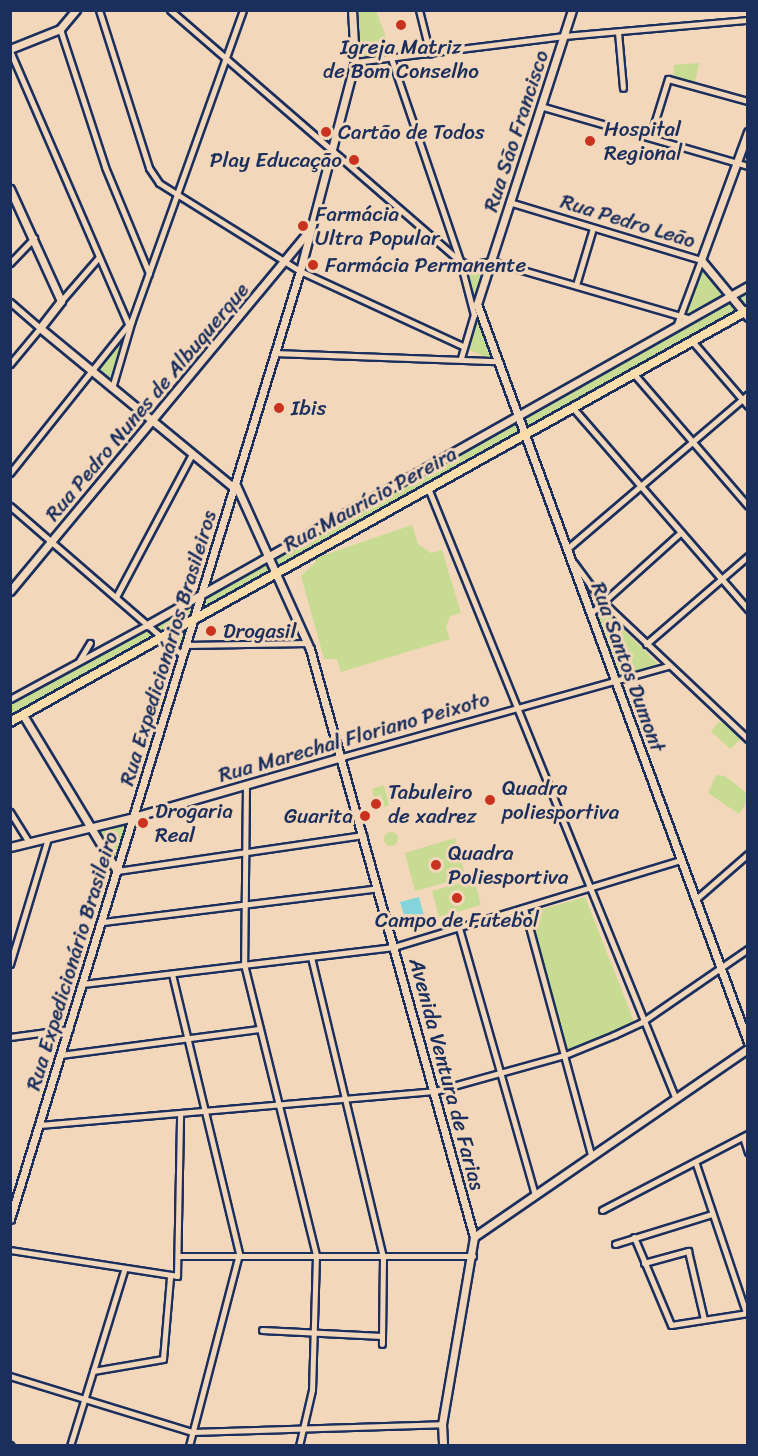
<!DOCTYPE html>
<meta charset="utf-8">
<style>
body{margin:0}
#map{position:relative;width:758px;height:1456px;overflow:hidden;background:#f3d7ba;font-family:Sriracha,sans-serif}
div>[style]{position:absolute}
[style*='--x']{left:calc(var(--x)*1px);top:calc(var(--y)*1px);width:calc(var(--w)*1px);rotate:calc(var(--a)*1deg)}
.green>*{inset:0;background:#c7dc92}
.round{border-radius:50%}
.water>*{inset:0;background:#84d5db}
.roads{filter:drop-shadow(2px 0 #1b2f5e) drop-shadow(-2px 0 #1b2f5e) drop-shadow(0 2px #1b2f5e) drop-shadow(0 -2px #1b2f5e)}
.minor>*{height:5px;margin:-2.5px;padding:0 2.5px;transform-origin:2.5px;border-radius:2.5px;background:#f3d7ba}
.tertiary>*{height:7px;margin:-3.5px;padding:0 3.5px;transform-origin:3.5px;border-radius:3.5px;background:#f3d7ba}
.primary>*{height:8px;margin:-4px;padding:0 4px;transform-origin:4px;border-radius:4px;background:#fbddab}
.dots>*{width:16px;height:16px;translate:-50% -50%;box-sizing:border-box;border:3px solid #f3d7ba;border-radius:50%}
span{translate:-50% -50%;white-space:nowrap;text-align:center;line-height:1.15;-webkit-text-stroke:6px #f3d7ba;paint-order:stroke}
.poi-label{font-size:21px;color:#1b2f5e}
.left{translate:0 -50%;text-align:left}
.right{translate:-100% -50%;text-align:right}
.street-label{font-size:21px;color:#1b2f5e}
.frame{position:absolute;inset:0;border:12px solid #1b2f5e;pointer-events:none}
</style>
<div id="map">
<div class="green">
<div style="clip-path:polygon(354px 11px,376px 11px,393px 55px,358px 59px)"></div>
<div style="clip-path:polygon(699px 63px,695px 83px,673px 78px,674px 65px)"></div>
<div style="clip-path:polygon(701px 260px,730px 296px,747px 286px,747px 310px,195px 618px,183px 656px,161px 637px,11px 722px,11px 699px,691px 320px,680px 316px)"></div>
<div style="clip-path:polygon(487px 265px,475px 308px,467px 272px,471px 268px)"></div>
<div style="clip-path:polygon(477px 318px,493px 360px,465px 348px)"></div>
<div style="clip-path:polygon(129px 325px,112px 388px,93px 371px)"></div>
<div style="clip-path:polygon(412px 525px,418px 544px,431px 553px,442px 550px,461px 613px,450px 616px,446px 627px,450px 639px,341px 672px,337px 659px,324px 659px,301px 576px,316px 562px,315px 558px)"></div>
<div style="clip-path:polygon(602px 607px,609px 615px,658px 664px,619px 677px,595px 613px)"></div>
<div style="clip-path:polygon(720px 721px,741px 739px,730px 749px,711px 731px)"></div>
<div style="clip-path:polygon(716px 775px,725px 776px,747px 793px,747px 802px,739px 814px,708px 793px)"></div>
<div style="clip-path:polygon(384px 785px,389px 805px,384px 807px,381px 795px,374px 797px,372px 789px)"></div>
<div style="clip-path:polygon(129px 823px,117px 866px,94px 832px)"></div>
<div class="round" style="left:384px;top:832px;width:14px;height:14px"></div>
<div style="clip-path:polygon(455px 838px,466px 877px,415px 891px,405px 853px)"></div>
<div style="clip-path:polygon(474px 879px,481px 905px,439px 917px,432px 891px)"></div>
<div style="clip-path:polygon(585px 897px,635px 1024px,568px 1050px,529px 913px)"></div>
</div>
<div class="water">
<div style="clip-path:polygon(419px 897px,426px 924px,408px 929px,400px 902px)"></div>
</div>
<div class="roads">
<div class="minor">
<div style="--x:99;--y:10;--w:166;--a:72.4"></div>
<div style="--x:149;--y:168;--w:18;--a:56"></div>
<div style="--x:159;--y:183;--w:166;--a:32"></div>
<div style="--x:300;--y:271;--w:179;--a:24.8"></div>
<div style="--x:170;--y:10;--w:384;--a:40.9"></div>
<div style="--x:460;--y:261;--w:10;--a:24"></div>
<div style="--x:469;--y:265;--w:22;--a:-10"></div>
<div style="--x:491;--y:261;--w:207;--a:16.2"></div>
<div style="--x:419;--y:10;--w:45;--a:76"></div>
<div style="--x:60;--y:29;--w:145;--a:71.9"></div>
<div style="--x:105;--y:167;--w:115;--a:67.5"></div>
<div style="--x:618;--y:32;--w:56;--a:84.9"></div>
<div style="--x:10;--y:51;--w:300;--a:66.6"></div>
<div style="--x:391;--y:58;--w:214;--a:71.2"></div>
<div style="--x:460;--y:261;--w:56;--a:75.5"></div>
<div style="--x:355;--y:62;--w:211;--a:-7.1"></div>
<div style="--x:564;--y:36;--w:185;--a:-5"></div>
<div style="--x:540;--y:106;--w:216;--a:16.1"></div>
<div style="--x:650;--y:137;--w:61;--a:-72.8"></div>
<div style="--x:668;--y:79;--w:83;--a:15.4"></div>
<div style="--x:509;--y:202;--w:201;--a:16.8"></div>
<div style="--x:701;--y:260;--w:72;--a:110.5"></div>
<div style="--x:10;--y:263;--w:35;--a:-46"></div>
<div style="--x:576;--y:285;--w:59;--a:-73.4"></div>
<div style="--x:61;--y:301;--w:58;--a:-49.2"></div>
<div style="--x:10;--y:302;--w:40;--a:41"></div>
<div style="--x:40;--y:328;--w:47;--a:129.8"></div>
<div style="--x:692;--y:341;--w:86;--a:49.3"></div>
<div style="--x:274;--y:353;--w:223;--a:2.1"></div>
<div style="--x:461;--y:358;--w:46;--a:-73.5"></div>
<div style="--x:634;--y:374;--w:174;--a:49.2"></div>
<div style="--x:112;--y:388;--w:71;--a:-73.6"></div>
<div style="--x:132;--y:320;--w:329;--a:-70.3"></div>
<div style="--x:573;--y:408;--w:267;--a:49"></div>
<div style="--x:10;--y:473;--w:191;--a:-51.4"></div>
<div style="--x:428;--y:488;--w:657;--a:67.92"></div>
<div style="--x:10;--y:506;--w:229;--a:40.9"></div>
<div style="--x:568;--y:548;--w:237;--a:-40.5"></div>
<div style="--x:574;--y:563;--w:47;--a:53.6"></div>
<div style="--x:602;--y:601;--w:201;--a:43.4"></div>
<div style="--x:116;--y:597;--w:162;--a:-62"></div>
<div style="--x:590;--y:614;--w:122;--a:-42"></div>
<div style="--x:646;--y:644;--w:135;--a:-40.8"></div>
<div style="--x:186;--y:645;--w:122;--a:-0.9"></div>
<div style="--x:79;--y:661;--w:21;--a:-59"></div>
<div style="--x:10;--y:699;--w:156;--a:-28.4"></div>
<div style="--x:342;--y:757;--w:339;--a:-15.6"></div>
<div style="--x:246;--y:785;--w:179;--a:90.6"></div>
<div style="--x:244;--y:964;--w:301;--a:76.1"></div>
<div style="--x:316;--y:1256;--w:134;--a:91.7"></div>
<div style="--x:312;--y:1390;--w:57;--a:103.1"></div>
<div style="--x:10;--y:812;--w:36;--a:58"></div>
<div style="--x:117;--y:871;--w:249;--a:-8.3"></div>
<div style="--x:695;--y:900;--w:70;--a:-41"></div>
<div style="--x:524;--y:908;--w:256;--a:74.8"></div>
<div style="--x:103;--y:922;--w:277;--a:-7"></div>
<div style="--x:459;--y:928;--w:278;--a:74.1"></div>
<div style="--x:311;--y:957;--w:309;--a:76.5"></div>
<div style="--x:383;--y:1257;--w:87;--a:90.7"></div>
<div style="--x:10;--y:964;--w:132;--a:-73.2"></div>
<div style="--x:172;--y:974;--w:288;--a:76.5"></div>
<div style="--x:239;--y:1254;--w:198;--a:104.6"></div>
<div style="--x:83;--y:984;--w:313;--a:-6.8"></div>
<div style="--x:394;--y:947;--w:300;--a:-16.9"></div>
<div style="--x:10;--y:1037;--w:60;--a:-7.7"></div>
<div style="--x:61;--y:1055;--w:199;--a:-7.5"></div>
<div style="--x:39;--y:1125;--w:397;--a:-4.9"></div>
<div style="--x:435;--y:1091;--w:135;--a:-15.5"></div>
<div style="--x:565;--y:1055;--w:53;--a:-22.2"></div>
<div style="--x:614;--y:1035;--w:31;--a:-25"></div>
<div style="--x:642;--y:1022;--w:129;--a:-34.6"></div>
<div style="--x:743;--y:1137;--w:16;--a:72"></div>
<div style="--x:696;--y:1164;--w:157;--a:71.4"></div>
<div style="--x:602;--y:1210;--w:165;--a:-27.5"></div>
<div style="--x:634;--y:1237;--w:95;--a:67.2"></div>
<div style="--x:671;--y:1325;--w:78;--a:-8.9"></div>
<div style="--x:615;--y:1244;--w:102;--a:-17.2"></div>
<div style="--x:10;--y:1250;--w:169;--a:8.8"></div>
<div style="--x:177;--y:1276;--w:162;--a:-88.9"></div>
<div style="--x:178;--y:1256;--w:295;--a:0"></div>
<div style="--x:644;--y:1263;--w:46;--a:-15.3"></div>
<div style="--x:688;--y:1251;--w:70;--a:76.8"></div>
<div style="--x:262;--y:1330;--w:120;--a:2.9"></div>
<div style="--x:93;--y:1371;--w:71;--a:-9.7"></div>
<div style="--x:163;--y:1359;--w:82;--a:-85.1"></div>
<div style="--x:10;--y:1376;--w:190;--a:17.1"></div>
<div style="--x:192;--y:1432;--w:250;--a:-1.8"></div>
<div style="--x:10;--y:1445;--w:1;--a:45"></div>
<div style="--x:70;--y:1446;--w:184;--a:-72.9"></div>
</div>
<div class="tertiary">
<div style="--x:572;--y:10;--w:309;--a:107.9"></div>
<div style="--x:477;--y:304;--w:786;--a:69.84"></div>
<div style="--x:10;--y:49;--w:54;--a:-21.8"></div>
<div style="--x:60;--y:29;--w:25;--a:-50"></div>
<div style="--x:748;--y:132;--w:136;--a:110.2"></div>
<div style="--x:701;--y:260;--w:74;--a:50.5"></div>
<div style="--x:10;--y:189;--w:123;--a:65.5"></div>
<div style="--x:61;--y:301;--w:34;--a:128"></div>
<div style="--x:40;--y:328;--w:251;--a:39.5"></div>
<div style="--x:235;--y:483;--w:182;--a:65.7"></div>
<div style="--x:310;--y:649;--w:610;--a:74.42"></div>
<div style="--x:474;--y:1237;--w:190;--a:99.7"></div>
<div style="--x:442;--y:1424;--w:22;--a:87"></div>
<div style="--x:10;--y:591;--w:463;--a:-50.3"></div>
<div style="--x:147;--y:625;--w:690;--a:-29.43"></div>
<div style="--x:23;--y:715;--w:182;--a:58.9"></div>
<div style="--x:10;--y:847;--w:128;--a:-13.6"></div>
<div style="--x:134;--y:817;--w:216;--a:-16.1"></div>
<div style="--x:10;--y:1219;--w:991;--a:-72.99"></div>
<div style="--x:300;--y:271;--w:216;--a:-75.3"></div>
<div style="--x:355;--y:62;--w:52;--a:-93.3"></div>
<div style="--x:474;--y:1237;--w:332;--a:-34.5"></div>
</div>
<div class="primary">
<div style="--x:10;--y:722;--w:845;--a:-29.17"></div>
</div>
</div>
<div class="dots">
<div style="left:401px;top:25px;background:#c8321e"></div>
<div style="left:326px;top:132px;background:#c8321e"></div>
<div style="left:590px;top:141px;background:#c8321e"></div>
<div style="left:354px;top:160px;background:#c8321e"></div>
<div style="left:303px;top:226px;background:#c8321e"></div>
<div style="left:313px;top:265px;background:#c8321e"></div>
<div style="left:279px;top:408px;background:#c8321e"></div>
<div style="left:211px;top:631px;background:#c8321e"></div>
<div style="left:490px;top:800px;background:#c8321e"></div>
<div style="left:376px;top:804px;background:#c8321e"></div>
<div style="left:365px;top:816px;background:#c8321e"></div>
<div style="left:143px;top:823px;background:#c8321e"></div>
<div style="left:436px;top:865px;background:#c8321e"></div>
<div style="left:457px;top:898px;background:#c8321e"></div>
</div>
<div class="poi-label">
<span style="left:401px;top:59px">Igreja Matriz<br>de Bom Conselho</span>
<span class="left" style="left:604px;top:141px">Hospital<br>Regional</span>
<span class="left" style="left:338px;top:132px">Cartão de Todos</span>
<span class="right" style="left:342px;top:160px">Play Educação</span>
<span class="left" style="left:315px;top:226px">Farmácia<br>Ultra Popular</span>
<span class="left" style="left:325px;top:265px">Farmácia Permanente</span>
<span class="left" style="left:291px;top:408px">Ibis</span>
<span class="left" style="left:223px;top:631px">Drogasil</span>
<span class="left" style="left:502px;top:800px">Quadra<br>poliesportiva</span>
<span class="left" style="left:388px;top:804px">Tabuleiro<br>de xadrez</span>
<span class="left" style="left:155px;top:823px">Drogaria<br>Real</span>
<span class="right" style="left:353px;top:816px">Guarita</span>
<span class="left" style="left:448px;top:865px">Quadra<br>Poliesportiva</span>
<span style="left:457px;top:920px">Campo de Futebol</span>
</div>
<div class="street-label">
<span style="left:516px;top:131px;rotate:-72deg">Rua São Francisco</span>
<span style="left:628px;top:221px;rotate:17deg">Rua Pedro Leão</span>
<span style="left:147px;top:402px;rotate:-50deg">Rua Pedro Nunes de Albuquerque</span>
<span style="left:370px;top:499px;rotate:-29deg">Rua Maurício Pereira</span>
<span style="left:168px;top:648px;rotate:-73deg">Rua Expedicionários Brasileiros</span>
<span style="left:628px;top:667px;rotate:70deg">Rua Santos Dumont</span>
<span style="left:354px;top:737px;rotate:-16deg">Rua Marechal Floriano Peixoto</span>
<span style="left:72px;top:961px;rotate:-73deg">Rua Expedicionário Brasileiro</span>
<span style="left:447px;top:1074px;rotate:75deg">Avenida Ventura de Farias</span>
</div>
<div class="frame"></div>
</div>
